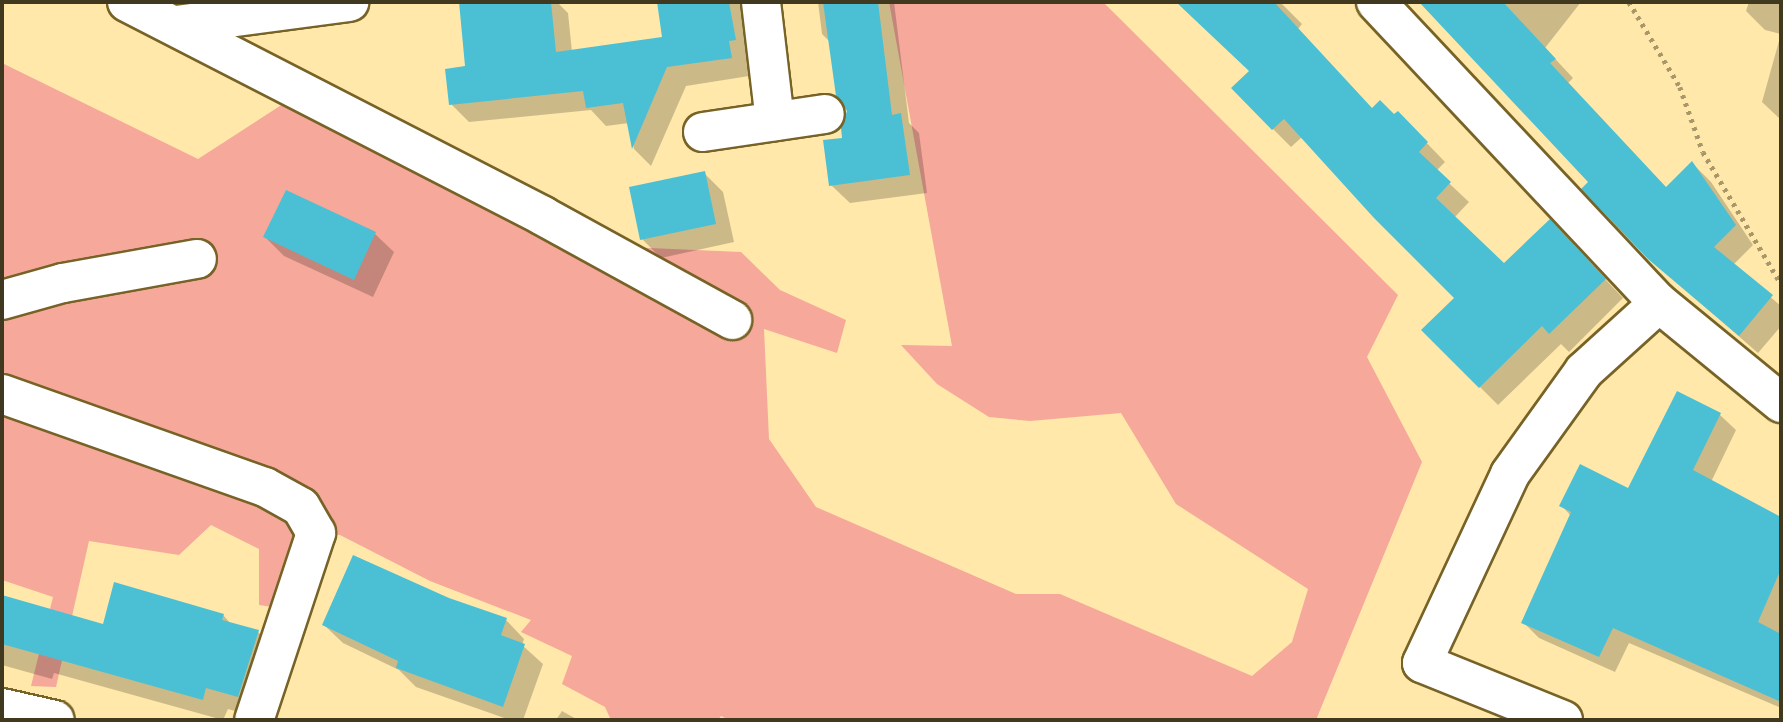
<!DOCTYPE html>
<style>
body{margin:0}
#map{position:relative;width:1783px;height:722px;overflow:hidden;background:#ffe8aa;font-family:"PT Sans",sans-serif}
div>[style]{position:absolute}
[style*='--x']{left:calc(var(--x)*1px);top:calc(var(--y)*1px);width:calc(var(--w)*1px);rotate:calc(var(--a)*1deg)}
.green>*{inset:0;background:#f6a89a}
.shadow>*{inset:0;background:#0003}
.building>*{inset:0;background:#4bc0d4}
.path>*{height:4.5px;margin-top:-2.25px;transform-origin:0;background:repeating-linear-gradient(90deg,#a79769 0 3.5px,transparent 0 8.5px)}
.roads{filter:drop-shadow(2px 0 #776327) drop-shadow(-2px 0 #776327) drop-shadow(0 2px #776327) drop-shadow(0 -2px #776327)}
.minor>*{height:38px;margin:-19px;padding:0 19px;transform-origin:19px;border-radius:19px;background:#fff}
span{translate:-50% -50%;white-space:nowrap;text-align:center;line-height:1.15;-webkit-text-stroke:7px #fbf7eb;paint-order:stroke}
.frame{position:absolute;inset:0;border:4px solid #41391f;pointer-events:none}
</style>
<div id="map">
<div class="green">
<div style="clip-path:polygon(889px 2px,1103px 2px,1398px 295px,1367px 357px,1422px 462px,1316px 720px,729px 720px,721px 716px,718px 720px,611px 720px,605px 707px,562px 684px,572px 656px,521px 632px,531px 620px,430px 581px,340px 535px,296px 529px,279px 608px,259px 605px,259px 549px,211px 525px,179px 555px,89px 541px,56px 687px,31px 686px,53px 597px,2px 580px,2px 63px,198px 159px,283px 104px,390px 154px,627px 247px,741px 252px,780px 290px,846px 320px,837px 353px,764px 329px,769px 439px,816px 507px,1016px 594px,1060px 594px,1252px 676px,1292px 642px,1308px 589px,1176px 504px,1121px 413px,1030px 421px,989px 417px,937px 384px,901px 345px,952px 346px)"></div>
</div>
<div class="shadow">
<div style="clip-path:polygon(477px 2px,557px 2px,568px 13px,572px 52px,664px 38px,659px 2px,744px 2px,753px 58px,747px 59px,749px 76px,686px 86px,651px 166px,634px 149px,629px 123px,606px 126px,591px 110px,469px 122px,451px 104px,467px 67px,460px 3px)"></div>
<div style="clip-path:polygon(818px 2px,894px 2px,909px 123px,919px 133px,927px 193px,850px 203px,831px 185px,849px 111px,830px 42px,822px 34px)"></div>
<div style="clip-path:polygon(1221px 2px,1280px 2px,1302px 24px,1298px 29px,1372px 110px,1394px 116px,1398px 113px,1445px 162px,1436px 171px,1469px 202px,1454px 218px,1504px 266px,1568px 240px,1623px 298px,1569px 352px,1561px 344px,1498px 405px,1480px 387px,1457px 298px,1302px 137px,1291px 147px,1273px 129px,1251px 72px,1201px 23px)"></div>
<div style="clip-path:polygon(1431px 2px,1581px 2px,1545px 48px,1573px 78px,1568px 83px,1667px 189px,1692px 163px,1711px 182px,1753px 245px,1733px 265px,1781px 306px,1781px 326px,1758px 353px,1649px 258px,1591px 182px)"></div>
<div style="clip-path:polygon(1749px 2px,1781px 2px,1781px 120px,1762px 102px,1781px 34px,1765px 30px,1746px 11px)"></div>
<div style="clip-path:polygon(704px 173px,723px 192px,734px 242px,661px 258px,642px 239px)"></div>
<div style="clip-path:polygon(375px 234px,394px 252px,373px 297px,284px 256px,265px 237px)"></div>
<div style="clip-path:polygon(1677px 393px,1720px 415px,1736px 430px,1711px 482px,1781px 520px,1781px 708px,1629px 643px,1615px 672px,1539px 638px,1523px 622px,1571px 516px,1562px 506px,1629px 490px)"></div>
<div style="clip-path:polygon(2px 597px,104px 626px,223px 615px,232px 625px,258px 632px,280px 654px,260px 718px,228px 709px,223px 720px,54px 673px,52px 679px,2px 665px)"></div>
<div style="clip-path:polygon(449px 600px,506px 620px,524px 639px,522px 645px,543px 664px,523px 720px,510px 720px,416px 687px,399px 670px,343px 643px,324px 625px)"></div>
<div style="clip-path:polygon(562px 711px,578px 720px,556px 720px)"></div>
</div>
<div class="building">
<div style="clip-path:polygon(459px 2px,551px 2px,556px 52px,662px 37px,657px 2px,729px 2px,736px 40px,729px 41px,732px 58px,667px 67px,632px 149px,623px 103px,586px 108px,583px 91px,449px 105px,445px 69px,465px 66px)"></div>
<div style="clip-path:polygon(823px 2px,878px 2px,892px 115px,901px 113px,910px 175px,829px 186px,823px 140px,842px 138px,841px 128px,847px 111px,836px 96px)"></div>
<div style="clip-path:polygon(1176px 2px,1274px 2px,1372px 108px,1380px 100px,1394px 114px,1398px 111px,1428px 142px,1419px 152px,1451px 182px,1436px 198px,1504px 263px,1550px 219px,1606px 279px,1549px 334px,1542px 326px,1479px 388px,1421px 330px,1454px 298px,1374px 218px,1284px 119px,1272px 130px,1231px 88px,1249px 71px)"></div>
<div style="clip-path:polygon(1419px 2px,1503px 2px,1556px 59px,1550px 63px,1666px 187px,1692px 161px,1736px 225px,1714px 247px,1773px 295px,1739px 336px,1648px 259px,1581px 189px,1588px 182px)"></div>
<div style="clip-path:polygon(705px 171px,716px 224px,640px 240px,629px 187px)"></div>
<div style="clip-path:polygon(286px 190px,376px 232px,354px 280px,263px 237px)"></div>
<div style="clip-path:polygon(1677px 391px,1721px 413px,1693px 470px,1781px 517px,1781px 569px,1758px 622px,1781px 634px,1781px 702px,1613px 628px,1599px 657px,1521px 623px,1571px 512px,1559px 506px,1580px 464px,1628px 488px)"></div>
<div style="clip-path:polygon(353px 555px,449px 598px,507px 618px,501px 635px,525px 644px,503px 707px,396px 668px,398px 661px,322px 625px)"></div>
<div style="clip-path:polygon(114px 582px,224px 614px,222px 620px,259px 630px,238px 697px,206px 688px,203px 700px,2px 644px,2px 595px,103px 624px)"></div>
</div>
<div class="path">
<div style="--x:1629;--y:2;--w:99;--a:59"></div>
<div style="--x:1680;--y:87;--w:69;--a:70.5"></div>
<div style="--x:1703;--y:152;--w:153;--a:59.4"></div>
</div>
<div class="roads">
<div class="minor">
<div style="--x:127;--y:2;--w:468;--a:27.2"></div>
<div style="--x:543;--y:216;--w:216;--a:28.8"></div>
<div style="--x:761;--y:2;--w:120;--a:83.3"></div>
<div style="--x:1376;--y:2;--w:413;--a:46.8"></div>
<div style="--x:1659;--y:303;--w:158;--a:39.3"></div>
<div style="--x:176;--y:25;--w:175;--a:-7.6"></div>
<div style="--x:703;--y:132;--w:123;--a:-8.4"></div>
<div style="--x:2;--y:300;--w:63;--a:-15.6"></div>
<div style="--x:63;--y:283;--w:136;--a:-10.2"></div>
<div style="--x:2;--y:394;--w:279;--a:19.5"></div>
<div style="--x:265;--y:487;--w:41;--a:29.1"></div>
<div style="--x:301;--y:507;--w:30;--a:60"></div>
<div style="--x:316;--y:533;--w:197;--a:108.3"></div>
<div style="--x:2;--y:708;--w:54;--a:12.8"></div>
<div style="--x:1563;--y:720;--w:152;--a:-158"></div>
<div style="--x:1422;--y:663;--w:208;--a:-65"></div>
<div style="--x:1510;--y:474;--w:127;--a:-54.3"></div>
<div style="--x:1584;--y:371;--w:101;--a:-42.2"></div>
</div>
</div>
<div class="frame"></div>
</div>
